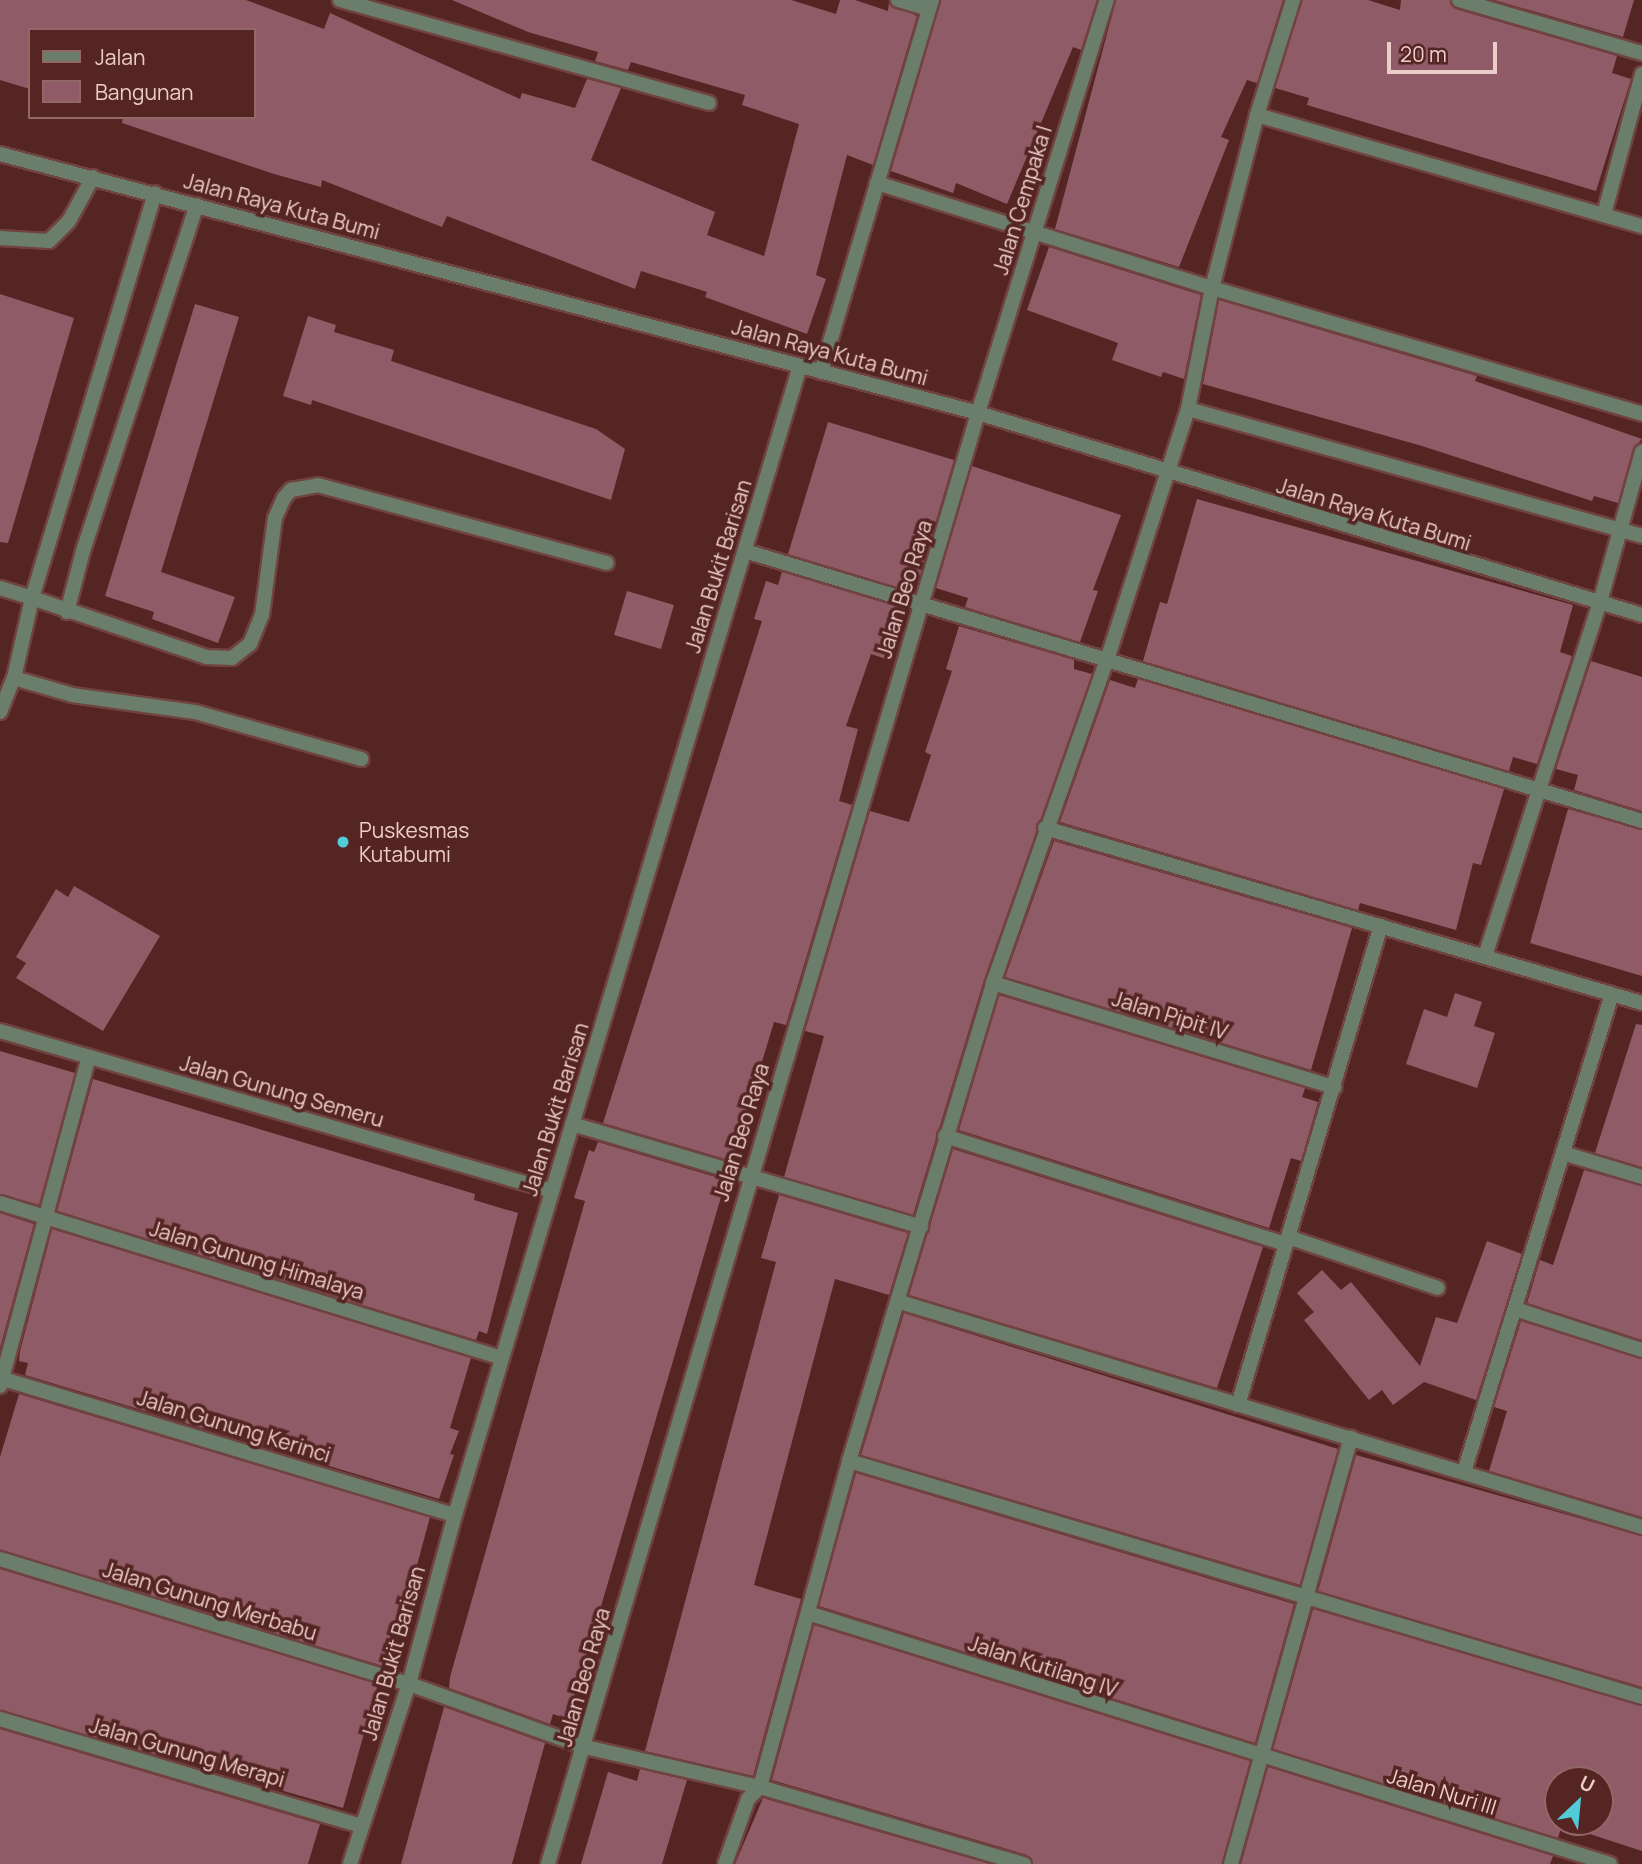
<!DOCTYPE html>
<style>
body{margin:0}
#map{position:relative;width:1642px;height:1864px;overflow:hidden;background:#552523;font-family:Manrope,sans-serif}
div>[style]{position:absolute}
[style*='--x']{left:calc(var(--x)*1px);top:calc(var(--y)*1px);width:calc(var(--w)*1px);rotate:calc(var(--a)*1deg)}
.building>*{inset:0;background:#8f5b67}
.roads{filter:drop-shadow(2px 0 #704341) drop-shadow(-2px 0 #704341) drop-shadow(0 2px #704341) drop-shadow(0 -2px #704341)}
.service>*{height:14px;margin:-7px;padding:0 7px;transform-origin:7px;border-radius:7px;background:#6b7e6b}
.minor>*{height:14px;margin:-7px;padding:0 7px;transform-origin:7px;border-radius:7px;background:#6b7e6b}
.tertiary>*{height:14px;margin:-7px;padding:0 7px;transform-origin:7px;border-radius:7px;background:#6b7e6b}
.dots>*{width:19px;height:19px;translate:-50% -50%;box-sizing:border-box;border:4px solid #552523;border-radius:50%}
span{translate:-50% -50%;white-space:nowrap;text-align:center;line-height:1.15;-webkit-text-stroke:7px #552523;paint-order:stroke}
.street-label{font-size:21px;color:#edcdca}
.poi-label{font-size:21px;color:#edcdca}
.left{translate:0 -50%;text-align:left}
.legend{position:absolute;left:28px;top:28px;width:228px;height:91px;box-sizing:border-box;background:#552523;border:2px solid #926866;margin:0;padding:9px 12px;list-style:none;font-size:21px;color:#edcdca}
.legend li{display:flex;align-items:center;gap:14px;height:35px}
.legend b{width:35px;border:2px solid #926866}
.north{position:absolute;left:1544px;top:1766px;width:70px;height:70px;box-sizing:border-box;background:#552523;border:2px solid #926866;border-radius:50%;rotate:26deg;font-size:19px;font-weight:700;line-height:28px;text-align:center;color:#edcdca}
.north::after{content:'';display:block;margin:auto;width:24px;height:32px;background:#52cbd8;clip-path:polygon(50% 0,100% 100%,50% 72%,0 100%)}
.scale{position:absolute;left:1387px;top:42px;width:110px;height:32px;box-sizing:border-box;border:4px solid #edcdca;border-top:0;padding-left:9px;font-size:21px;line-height:24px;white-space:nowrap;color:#edcdca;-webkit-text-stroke:5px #552523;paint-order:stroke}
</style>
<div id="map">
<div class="building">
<div style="clip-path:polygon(0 0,246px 0,324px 29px,330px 13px,520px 99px,522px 93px,575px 108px,587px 79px,621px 88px,591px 160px,715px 212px,707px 235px,764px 256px,799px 124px,742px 105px,745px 95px,631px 62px,628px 70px,595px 61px,598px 52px,528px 32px,452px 0,791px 0,836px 14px,840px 0,855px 0,888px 11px,889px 3px,917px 16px,873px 165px,847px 155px,816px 275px,826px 279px,807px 334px,705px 297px,707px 292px,641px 271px,635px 289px,447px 216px,442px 227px,322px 180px,321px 187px,274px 174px,122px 123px,123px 117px,254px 117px,254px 30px,30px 30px,30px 89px,0 80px)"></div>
<div style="clip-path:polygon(941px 0,1097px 0,1081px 50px,1073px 47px,1007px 204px,956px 183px,953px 193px,891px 171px)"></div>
<div style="clip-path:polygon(1116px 0,1283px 0,1257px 83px,1247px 80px,1221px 137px,1229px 140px,1179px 267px,1055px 229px)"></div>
<div style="clip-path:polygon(1302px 0,1368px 0,1400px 10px,1401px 0,1450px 0,1456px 9px,1617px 56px,1612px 73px,1631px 79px,1596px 191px,1307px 105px,1309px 98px,1275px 88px)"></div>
<div style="clip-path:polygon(1494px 0,1634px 0,1623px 37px)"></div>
<div style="clip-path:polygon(1049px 247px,1201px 295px,1184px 379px,1163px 372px,1161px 377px,1112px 360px,1118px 343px,1027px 310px)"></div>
<div style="clip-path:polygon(0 294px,74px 318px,8px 543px,0 542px)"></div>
<div style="clip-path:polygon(1219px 300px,1477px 376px,1475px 381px,1642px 439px,1633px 449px,1618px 503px,1594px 496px,1592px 501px,1422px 446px,1203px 384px)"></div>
<div style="clip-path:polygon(195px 304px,239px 317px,161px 572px,235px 597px,218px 643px,152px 619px,154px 612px,105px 596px)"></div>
<div style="clip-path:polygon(308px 316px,336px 325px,334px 332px,394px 350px,391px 361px,596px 429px,625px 449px,611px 500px,312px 400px,311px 405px,283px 396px)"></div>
<div style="clip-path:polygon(828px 422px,954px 460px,918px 582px,914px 580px,910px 591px,788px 554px)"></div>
<div style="clip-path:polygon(972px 466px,1121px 515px,1093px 590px,1098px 591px,1080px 642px,965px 607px,968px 598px,936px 588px)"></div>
<div style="clip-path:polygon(1197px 499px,1573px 605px,1560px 652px,1572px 656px,1537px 764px,1513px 757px,1509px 771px,1143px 661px,1160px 602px,1167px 604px)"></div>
<div style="clip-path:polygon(782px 572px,905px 609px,889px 660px,871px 654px,846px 726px,858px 729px,839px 801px,852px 805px,786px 1025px,774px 1022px,732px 1161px,603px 1123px,762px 621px,754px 619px,766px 581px,778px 585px)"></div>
<div style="clip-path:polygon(627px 591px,674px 605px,661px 649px,614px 635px)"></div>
<div style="clip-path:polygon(959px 626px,1074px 660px,1074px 669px,1092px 674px,984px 980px,913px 1215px,784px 1177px,824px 1036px,805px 1031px,870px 811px,909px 822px,931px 755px,925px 752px,952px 671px,946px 669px)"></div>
<div style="clip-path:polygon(1591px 661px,1642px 677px,1642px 811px,1574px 790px,1578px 775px,1556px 769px)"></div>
<div style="clip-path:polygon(1138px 679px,1504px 789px,1481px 865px,1473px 863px,1456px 930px,1360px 903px,1358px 910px,1060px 822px,1110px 680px,1135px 688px)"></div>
<div style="clip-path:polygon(1568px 809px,1642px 830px,1642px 976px,1530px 943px)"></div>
<div style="clip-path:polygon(1054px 841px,1352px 928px,1311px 1070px,1005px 977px)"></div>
<div style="clip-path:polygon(74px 886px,160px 936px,103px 1031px,16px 978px,26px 963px,16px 957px,56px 889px,68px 897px)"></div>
<div style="clip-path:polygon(1455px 993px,1482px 1002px,1474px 1026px,1495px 1033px,1477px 1088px,1406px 1064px,1424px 1009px,1447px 1017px)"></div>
<div style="clip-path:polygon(999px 995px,1305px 1088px,1302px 1097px,1318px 1102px,1301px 1161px,1291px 1158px,1269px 1228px,959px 1130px)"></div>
<div style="clip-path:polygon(1636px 1024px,1642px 1025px,1642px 1167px,1595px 1153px)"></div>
<div style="clip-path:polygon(0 1051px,75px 1073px,39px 1205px,0 1194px)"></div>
<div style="clip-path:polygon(93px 1079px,475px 1194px,474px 1200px,518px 1213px,487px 1334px,479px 1331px,476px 1340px,57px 1211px)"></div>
<div style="clip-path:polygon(598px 1142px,726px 1180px,568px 1719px,553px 1714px,550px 1724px,449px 1688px,450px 1677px,585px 1201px,574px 1198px,589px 1150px,594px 1152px)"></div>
<div style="clip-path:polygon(953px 1149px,1263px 1247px,1217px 1388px,909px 1295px)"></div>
<div style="clip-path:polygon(1584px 1170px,1642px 1186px,1642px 1340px,1527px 1303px,1540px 1260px,1553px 1265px)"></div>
<div style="clip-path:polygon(779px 1195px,908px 1233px,889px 1295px,835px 1279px,754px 1585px,801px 1599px,753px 1776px,645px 1751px,776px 1262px,761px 1258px)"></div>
<div style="clip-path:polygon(0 1213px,34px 1224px,0 1348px)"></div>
<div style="clip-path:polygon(52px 1229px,471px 1358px,450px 1428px,459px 1431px,450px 1454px,454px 1455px,439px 1499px,25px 1375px,28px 1363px,19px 1361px,20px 1351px)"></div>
<div style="clip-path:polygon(1487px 1241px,1522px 1254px,1476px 1400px,1424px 1382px,1393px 1405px,1382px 1390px,1369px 1400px,1304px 1320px,1314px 1312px,1297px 1293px,1322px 1270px,1341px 1290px,1351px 1282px,1420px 1366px,1436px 1317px,1457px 1323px)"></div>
<div style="clip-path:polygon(904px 1313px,1338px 1449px,1300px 1585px,861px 1455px)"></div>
<div style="clip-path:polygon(1521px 1321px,1642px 1359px,1642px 1517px,1489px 1471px,1507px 1411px,1494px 1407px)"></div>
<div style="clip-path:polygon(19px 1394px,430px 1517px,392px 1658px,386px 1656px,383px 1666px,0 1550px,0 1457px)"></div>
<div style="clip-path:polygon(1356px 1455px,1642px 1536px,1642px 1687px,1318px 1591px)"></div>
<div style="clip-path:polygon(856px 1473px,1294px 1604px,1255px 1743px,819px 1606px)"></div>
<div style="clip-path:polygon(0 1569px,378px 1684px,343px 1808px,0 1710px)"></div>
<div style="clip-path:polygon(evenodd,1313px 1609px,1642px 1706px,1642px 1851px,1562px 1825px,1558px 1838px,1273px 1749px,1313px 1609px,1558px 1780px,1600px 1780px,1600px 1822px,1558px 1822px,1558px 1780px)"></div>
<div style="clip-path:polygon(814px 1625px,1250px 1761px,1222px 1864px,1033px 1864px,1027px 1855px,772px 1780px)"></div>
<div style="clip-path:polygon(444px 1707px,545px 1743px,512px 1864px,401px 1864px)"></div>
<div style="clip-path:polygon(0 1729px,320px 1824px,308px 1864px,0 1864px)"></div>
<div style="clip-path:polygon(1268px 1767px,1553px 1856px,1550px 1864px,1241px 1864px)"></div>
<div style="clip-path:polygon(640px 1769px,687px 1780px,662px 1864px,581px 1864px,608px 1772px,637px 1781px)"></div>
<div style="clip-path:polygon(763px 1798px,990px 1864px,735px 1864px)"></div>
</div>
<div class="roads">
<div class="service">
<div style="--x:0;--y:238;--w:49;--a:3.5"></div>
<div style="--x:49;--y:241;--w:28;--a:-45"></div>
<div style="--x:69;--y:221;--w:50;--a:-61.4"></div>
<div style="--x:0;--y:588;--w:34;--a:17"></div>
<div style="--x:67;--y:612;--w:63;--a:-75.3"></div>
<div style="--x:83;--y:551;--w:364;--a:-71.8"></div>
<div style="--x:14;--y:678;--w:60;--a:16.3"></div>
<div style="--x:72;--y:695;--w:124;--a:7.9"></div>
<div style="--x:195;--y:712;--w:173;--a:15.8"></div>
</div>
<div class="minor">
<div style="--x:340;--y:0;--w:383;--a:15.6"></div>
<div style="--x:898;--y:0;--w:32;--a:16"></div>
<div style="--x:1459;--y:0;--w:191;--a:16.2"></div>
<div style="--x:1257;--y:115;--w:401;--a:16.1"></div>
<div style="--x:877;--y:183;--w:351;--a:17.4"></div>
<div style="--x:1212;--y:288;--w:448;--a:16.3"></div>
<div style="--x:1604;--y:214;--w:145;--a:-74.8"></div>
<div style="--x:821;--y:372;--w:388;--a:-73.4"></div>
<div style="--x:1188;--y:409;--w:471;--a:15.6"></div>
<div style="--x:745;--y:551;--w:937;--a:16.75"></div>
<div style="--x:32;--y:598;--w:184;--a:18.7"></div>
<div style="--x:206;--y:657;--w:26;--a:2"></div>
<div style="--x:232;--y:658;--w:23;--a:-38"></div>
<div style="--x:250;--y:644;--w:31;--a:-68"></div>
<div style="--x:262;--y:615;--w:98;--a:-82.4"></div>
<div style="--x:275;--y:518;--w:22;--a:-66"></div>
<div style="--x:284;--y:498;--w:11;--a:-49"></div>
<div style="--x:291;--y:490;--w:27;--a:-10"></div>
<div style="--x:318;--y:485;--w:299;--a:15.1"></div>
<div style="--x:0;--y:712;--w:37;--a:-68"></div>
<div style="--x:14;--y:678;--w:82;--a:-77.3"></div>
<div style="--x:32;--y:598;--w:423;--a:-73.1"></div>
<div style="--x:1045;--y:828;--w:622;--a:16.34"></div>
<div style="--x:1485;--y:956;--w:372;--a:-72"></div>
<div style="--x:1600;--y:602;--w:156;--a:-74.4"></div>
<div style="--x:993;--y:983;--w:357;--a:17"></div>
<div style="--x:0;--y:1031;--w:575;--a:16.16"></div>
<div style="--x:572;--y:1124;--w:364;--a:16.4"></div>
<div style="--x:945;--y:1136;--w:358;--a:17.6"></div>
<div style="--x:1563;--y:1153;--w:83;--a:16.9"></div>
<div style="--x:0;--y:1203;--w:525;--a:17.16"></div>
<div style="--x:1288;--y:1237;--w:158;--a:18.8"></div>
<div style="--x:900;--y:1302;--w:775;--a:16.87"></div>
<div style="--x:1515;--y:1309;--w:133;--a:17.9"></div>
<div style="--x:0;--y:1378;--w:475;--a:16.8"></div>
<div style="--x:0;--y:1386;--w:341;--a:-74.9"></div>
<div style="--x:1238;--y:1405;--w:500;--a:-73.4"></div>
<div style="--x:849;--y:1461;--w:827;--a:16.57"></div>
<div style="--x:1464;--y:1472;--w:500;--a:-72.8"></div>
<div style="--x:0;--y:1559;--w:428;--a:17"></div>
<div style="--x:409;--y:1684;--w:187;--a:19.7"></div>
<div style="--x:585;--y:1747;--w:180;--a:12.9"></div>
<div style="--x:760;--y:1787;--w:275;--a:16.3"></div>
<div style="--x:811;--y:1614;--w:837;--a:17.37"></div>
<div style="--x:0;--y:1719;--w:377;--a:16.5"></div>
<div style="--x:350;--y:1864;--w:189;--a:-71.9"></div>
<div style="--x:409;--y:1684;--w:175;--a:-74.8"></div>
<div style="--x:455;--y:1515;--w:1200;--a:-73.29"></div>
<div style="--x:548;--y:1864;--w:1513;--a:-73.49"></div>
<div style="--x:978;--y:413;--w:433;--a:-72.7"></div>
<div style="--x:725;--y:1864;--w:69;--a:-70.5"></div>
<div style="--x:748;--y:1799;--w:17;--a:-45"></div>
<div style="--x:760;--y:1787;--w:338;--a:-74.7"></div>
<div style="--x:849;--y:1461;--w:499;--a:-73.2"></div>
<div style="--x:993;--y:983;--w:339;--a:-70.6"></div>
<div style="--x:1106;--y:663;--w:267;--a:-72.1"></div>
<div style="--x:1188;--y:409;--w:123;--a:-78.8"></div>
<div style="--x:1212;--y:288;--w:179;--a:-75.4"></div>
<div style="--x:1257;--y:115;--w:121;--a:-72.6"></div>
<div style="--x:1231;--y:1864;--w:443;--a:-74.3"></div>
</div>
<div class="tertiary">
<div style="--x:0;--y:154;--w:1012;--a:14.83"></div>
<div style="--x:978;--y:413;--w:694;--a:16.92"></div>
</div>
</div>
<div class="dots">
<div style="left:343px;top:842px;background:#52cbd8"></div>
</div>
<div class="street-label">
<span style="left:1022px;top:200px;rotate:-73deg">Jalan Cempaka I</span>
<span style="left:282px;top:206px;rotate:15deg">Jalan Raya Kuta Bumi</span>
<span style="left:830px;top:352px;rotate:15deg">Jalan Raya Kuta Bumi</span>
<span style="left:1374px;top:514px;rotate:17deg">Jalan Raya Kuta Bumi</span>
<span style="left:718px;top:566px;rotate:-73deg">Jalan Bukit Barisan</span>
<span style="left:904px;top:589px;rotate:-73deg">Jalan Beo Raya</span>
<span style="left:1170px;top:1015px;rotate:17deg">Jalan Pipit IV</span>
<span style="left:282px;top:1091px;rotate:16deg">Jalan Gunung Semeru</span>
<span style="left:555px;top:1109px;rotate:-73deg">Jalan Bukit Barisan</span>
<span style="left:741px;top:1132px;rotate:-73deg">Jalan Beo Raya</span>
<span style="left:257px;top:1260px;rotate:17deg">Jalan Gunung Himalaya</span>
<span style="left:234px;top:1426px;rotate:17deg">Jalan Gunung Kerinci</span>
<span style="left:210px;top:1601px;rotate:17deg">Jalan Gunung Merbabu</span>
<span style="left:393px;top:1653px;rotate:-74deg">Jalan Bukit Barisan</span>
<span style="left:1043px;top:1666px;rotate:18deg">Jalan Kutilang IV</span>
<span style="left:583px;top:1677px;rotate:-74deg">Jalan Beo Raya</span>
<span style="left:187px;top:1752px;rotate:16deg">Jalan Gunung Merapi</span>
<span style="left:1442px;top:1791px;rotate:17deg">Jalan Nuri III</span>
</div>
<div class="poi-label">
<span class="left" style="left:359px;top:842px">Puskesmas<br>Kutabumi</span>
</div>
<ul class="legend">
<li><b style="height:9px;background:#6b7e6b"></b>Jalan</li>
<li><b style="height:19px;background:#8f5b67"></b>Bangunan</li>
</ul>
<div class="north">U</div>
<div class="scale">20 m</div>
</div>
